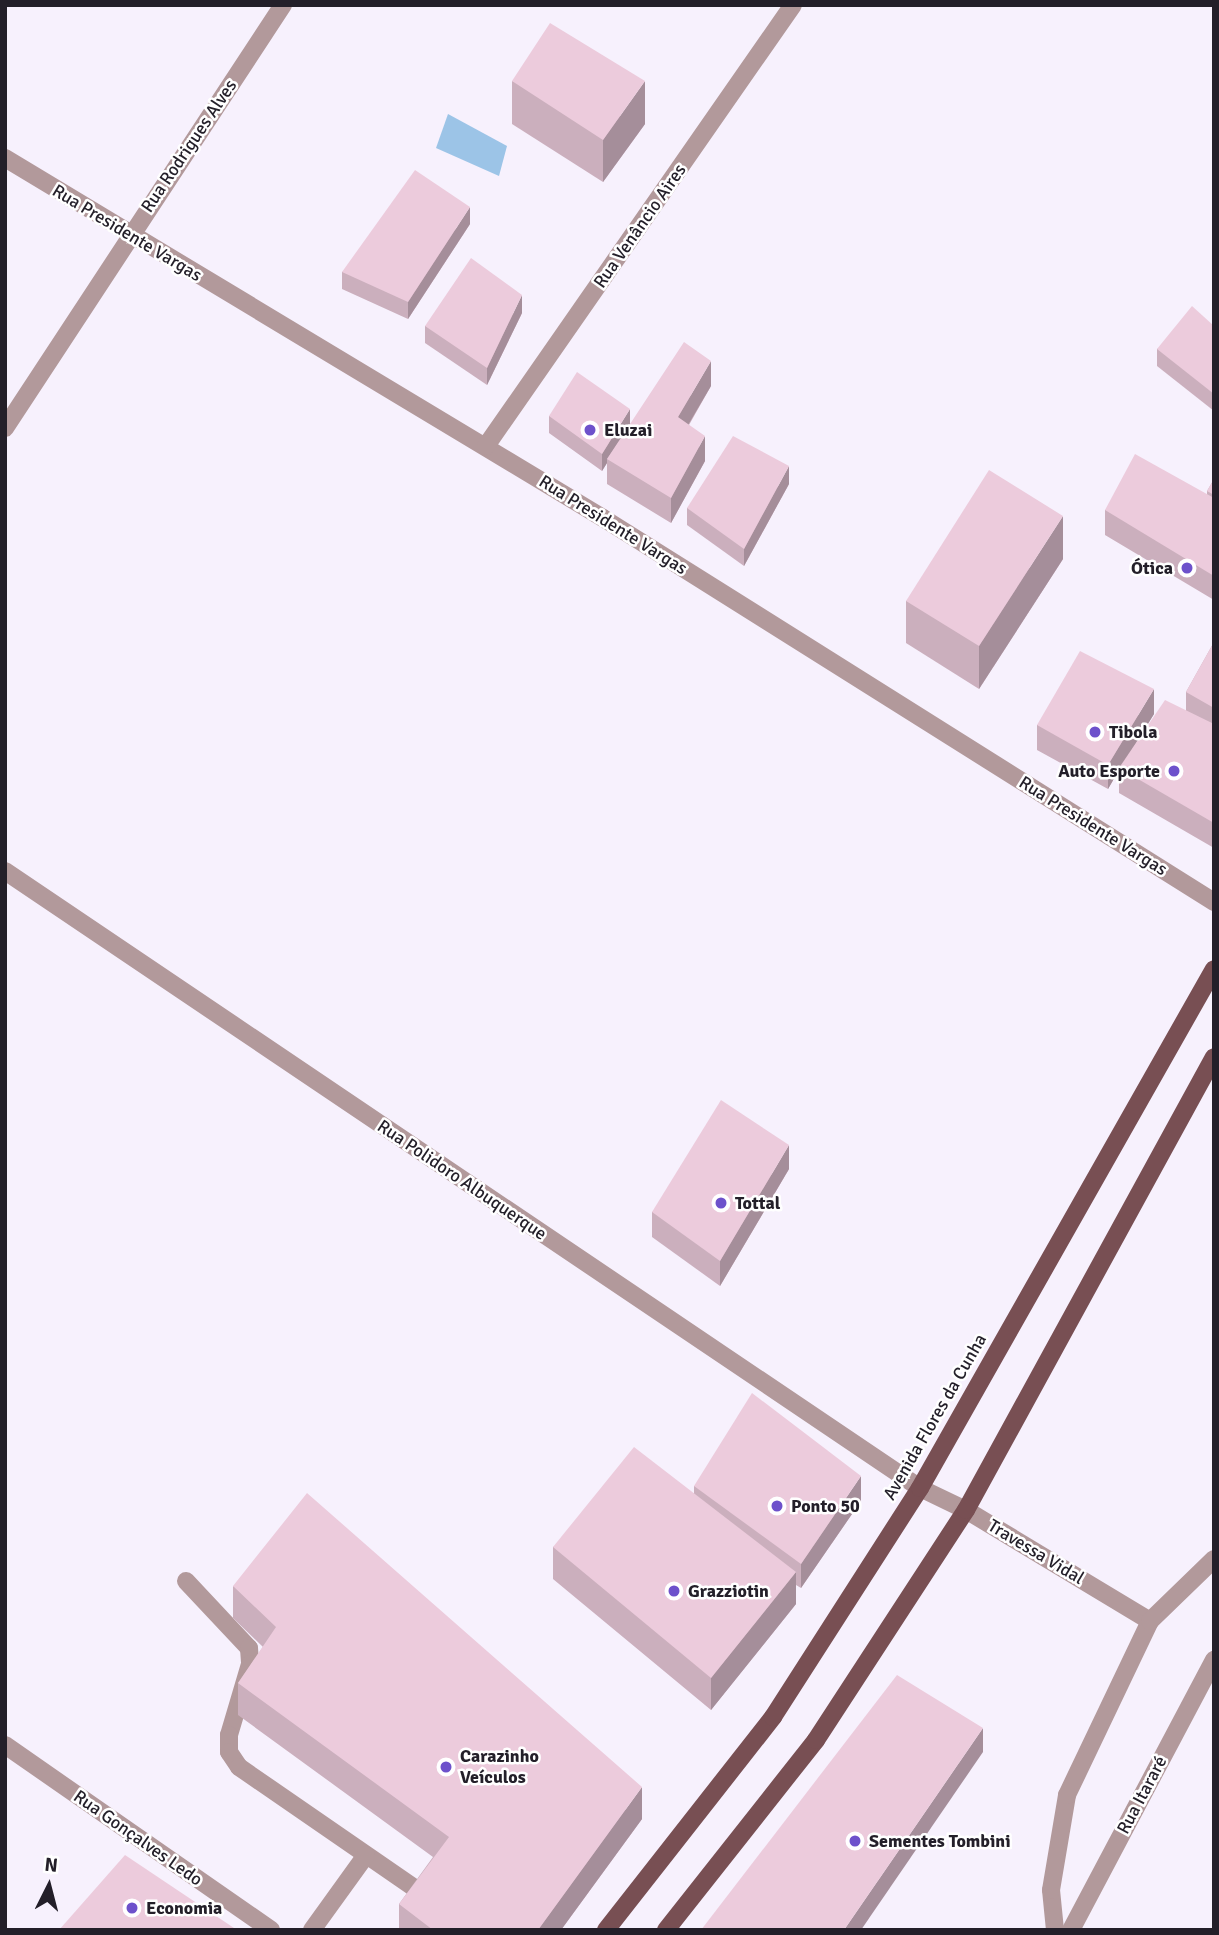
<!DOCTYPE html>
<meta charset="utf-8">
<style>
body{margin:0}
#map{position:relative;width:1219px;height:1935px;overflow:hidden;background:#f7f1fd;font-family:Signika,sans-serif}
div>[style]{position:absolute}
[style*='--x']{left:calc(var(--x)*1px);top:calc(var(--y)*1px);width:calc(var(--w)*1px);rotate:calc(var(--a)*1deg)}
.water>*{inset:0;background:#9cc4e7}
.minor>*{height:18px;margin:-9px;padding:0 9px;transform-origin:9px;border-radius:9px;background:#b2999b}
.major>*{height:18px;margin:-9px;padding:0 9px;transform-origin:9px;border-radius:9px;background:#784f53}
.wall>*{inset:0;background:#cbafbd}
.shaded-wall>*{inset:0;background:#a58e9a}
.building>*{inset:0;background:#eccbdc}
.dots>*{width:19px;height:19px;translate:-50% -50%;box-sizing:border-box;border:4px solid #fff;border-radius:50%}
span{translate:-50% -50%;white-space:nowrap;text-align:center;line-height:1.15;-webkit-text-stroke:5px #fff;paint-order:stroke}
.street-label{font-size:18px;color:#231f29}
.poi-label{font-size:18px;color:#231f29;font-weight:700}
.left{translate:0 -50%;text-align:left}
.right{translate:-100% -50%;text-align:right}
.frame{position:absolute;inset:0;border:7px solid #231f29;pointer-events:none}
.north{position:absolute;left:14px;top:1851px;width:70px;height:70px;-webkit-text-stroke:5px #fff;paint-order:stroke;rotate:6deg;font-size:19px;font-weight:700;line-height:28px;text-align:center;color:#231f29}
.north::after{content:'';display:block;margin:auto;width:24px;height:32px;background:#231f29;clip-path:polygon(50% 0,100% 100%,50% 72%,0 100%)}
</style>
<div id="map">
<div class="water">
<div style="clip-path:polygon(448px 114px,507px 146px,499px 176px,436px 148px)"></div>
</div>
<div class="minor">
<div style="--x:5;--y:158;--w:698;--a:31.05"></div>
<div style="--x:603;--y:518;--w:722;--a:32.15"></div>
<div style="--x:5;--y:428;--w:506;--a:-56.69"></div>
<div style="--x:486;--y:446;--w:537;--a:-55.16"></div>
<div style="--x:5;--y:871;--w:1104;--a:33.99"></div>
<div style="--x:920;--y:1488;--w:51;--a:25.6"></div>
<div style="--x:966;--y:1510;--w:215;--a:31.1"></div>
<div style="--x:186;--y:1581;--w:92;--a:46.8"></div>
<div style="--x:249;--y:1648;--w:16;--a:86"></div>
<div style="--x:250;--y:1664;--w:74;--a:106.5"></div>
<div style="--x:229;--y:1735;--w:17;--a:90"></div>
<div style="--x:229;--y:1752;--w:18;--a:56"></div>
<div style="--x:239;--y:1767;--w:220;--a:34.6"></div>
<div style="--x:5;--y:1745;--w:324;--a:34.8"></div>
<div style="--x:312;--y:1930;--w:92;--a:-54.2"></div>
<div style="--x:1055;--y:1930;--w:40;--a:-95.7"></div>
<div style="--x:1051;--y:1890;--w:96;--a:-80.4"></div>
<div style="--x:1067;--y:1795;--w:193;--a:-64.5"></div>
<div style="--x:1150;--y:1621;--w:89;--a:-44.1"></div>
<div style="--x:1071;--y:1930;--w:306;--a:-62.1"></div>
</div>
<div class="major">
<div style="--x:606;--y:1930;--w:271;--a:-51.9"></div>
<div style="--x:773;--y:1717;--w:272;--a:-57.3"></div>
<div style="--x:920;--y:1488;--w:596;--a:-60.47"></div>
<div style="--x:666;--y:1930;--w:242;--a:-51.7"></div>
<div style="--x:816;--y:1740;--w:275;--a:-56.9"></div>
<div style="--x:966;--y:1510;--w:516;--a:-61.3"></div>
</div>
<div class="wall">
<div style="clip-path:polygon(512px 81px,645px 124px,603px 182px,512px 124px)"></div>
<div style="clip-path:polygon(470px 224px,408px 319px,342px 289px,342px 272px)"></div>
<div style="clip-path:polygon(522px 313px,487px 385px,425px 343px,425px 326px)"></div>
<div style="clip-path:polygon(1214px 326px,1214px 411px,1157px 366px,1157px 349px)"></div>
<div style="clip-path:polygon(711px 386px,689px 425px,705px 461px,671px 523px,607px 484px,607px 463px,602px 471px,549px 433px,549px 416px,630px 424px)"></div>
<div style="clip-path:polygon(1214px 479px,1214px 600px,1105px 535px,1105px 510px,1207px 494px,1207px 491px)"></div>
<div style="clip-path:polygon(789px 484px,744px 566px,687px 525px,687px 508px)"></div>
<div style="clip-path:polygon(1063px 559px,979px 689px,906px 643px,906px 601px)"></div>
<div style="clip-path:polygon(1214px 642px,1214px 848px,1119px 793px,1119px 770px,1108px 789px,1037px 750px,1037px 725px,1154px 714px,1134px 747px,1186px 711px,1186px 692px)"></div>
<div style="clip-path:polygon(789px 1169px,720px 1286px,652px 1237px,652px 1212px)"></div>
<div style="clip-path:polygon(694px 1486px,861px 1501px,801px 1588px,796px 1585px,796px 1604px,711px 1710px,553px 1579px,553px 1547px,694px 1493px)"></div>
<div style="clip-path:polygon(233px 1586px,642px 1819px,561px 1930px,399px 1930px,399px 1904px,433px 1857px,238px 1715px,238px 1683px,263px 1647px,233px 1618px)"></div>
</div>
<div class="shaded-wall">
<div style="clip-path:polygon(645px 81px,645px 124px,603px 182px,603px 140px)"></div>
<div style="clip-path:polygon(470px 207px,470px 224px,408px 319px,408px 302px)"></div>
<div style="clip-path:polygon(522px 295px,522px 313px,487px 385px,487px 368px)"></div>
<div style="clip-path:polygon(711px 361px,711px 386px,678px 442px,678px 417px)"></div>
<div style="clip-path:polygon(630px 409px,630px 426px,607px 459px,607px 463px,602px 471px,602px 454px)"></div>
<div style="clip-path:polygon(705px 436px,705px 461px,671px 523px,671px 498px)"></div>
<div style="clip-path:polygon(789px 466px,789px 484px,744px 566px,744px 549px)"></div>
<div style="clip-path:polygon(1063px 516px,1063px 559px,979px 689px,979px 646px)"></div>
<div style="clip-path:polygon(1154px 689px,1154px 714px,1120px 769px,1119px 768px,1119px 770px,1108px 789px,1108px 765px)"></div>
<div style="clip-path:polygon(789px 1145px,789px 1169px,720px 1286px,720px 1261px)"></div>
<div style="clip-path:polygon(861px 1476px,861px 1501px,801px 1588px,801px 1564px)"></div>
<div style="clip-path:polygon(796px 1572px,796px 1604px,711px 1710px,711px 1678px)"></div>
<div style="clip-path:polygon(983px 1728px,983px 1752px,861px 1930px,844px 1930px)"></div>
<div style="clip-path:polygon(642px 1787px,642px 1819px,561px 1930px,538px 1930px)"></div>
</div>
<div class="building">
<div style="clip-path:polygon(550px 23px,645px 81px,603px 140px,512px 81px)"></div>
<div style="clip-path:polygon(415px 170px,470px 207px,408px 302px,342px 272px)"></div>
<div style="clip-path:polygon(471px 258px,522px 295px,487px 368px,425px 326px)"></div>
<div style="clip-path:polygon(1192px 306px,1214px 326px,1214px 394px,1157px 349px)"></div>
<div style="clip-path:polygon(684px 342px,711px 361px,678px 417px,705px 436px,671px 498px,607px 459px)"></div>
<div style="clip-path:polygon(577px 372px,630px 409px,602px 454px,549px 416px)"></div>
<div style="clip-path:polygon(733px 436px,789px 466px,744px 549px,687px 508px)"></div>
<div style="clip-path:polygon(1135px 454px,1214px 498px,1214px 576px,1105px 510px)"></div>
<div style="clip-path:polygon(989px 470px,1063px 516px,979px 646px,906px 601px)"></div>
<div style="clip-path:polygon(1214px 479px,1214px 495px,1207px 491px)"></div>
<div style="clip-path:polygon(1214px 642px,1214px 708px,1186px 692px)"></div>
<div style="clip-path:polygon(1080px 651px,1154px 689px,1108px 765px,1037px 725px)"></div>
<div style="clip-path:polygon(1165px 700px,1214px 724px,1214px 823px,1119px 768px)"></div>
<div style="clip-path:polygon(721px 1100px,789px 1145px,720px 1261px,652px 1212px)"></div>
<div style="clip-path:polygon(752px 1393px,861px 1476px,801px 1564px,694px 1486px)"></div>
<div style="clip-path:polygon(634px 1447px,796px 1572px,711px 1678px,553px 1547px)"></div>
<div style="clip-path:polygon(307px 1493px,642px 1787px,538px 1930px,433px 1930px,399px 1904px,449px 1837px,238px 1683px,276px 1627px,233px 1586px)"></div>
<div style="clip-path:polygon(897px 1675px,983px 1728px,844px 1930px,701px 1930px)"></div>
<div style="clip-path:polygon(125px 1855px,237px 1930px,59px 1930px)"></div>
</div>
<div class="dots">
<div style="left:590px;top:430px;background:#6d51cb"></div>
<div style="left:1187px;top:568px;background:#6d51cb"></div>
<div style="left:1095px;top:732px;background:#6d51cb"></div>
<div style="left:1174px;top:771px;background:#6d51cb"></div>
<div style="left:721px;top:1203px;background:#6d51cb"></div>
<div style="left:777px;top:1506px;background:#6d51cb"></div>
<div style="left:674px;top:1591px;background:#6d51cb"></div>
<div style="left:446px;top:1767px;background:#6d51cb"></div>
<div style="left:855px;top:1841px;background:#6d51cb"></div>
<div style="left:132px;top:1908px;background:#6d51cb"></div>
</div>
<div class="street-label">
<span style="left:189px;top:146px;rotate:-56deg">Rua Rodrigues Alves</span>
<span style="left:640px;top:226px;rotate:-55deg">Rua Venâncio Aires</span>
<span style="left:127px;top:233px;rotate:31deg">Rua Presidente Vargas</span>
<span style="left:613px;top:525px;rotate:32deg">Rua Presidente Vargas</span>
<span style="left:1093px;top:826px;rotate:32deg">Rua Presidente Vargas</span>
<span style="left:462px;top:1180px;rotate:34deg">Rua Polidoro Albuquerque</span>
<span style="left:935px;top:1417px;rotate:-60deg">Avenida Flores da Cunha</span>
<span style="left:1036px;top:1552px;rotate:31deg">Travessa Vidal</span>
<span style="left:1142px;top:1795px;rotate:-62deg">Rua Itararé</span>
<span style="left:138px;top:1838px;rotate:35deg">Rua Gonçalves Ledo</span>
</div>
<div class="poi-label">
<span class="left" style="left:604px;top:430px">Eluzai</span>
<span class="right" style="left:1173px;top:568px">Ótica</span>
<span class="left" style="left:1109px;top:732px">Tibola</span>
<span class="right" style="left:1160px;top:771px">Auto Esporte</span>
<span class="left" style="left:735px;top:1203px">Tottal</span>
<span class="left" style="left:791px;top:1506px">Ponto 50</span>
<span class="left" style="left:688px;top:1591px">Grazziotin</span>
<span class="left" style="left:460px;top:1767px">Carazinho<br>Veículos</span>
<span class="left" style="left:869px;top:1841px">Sementes Tombini</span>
<span class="left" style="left:146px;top:1908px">Economia</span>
</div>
<div class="frame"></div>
<div class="north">N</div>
</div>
